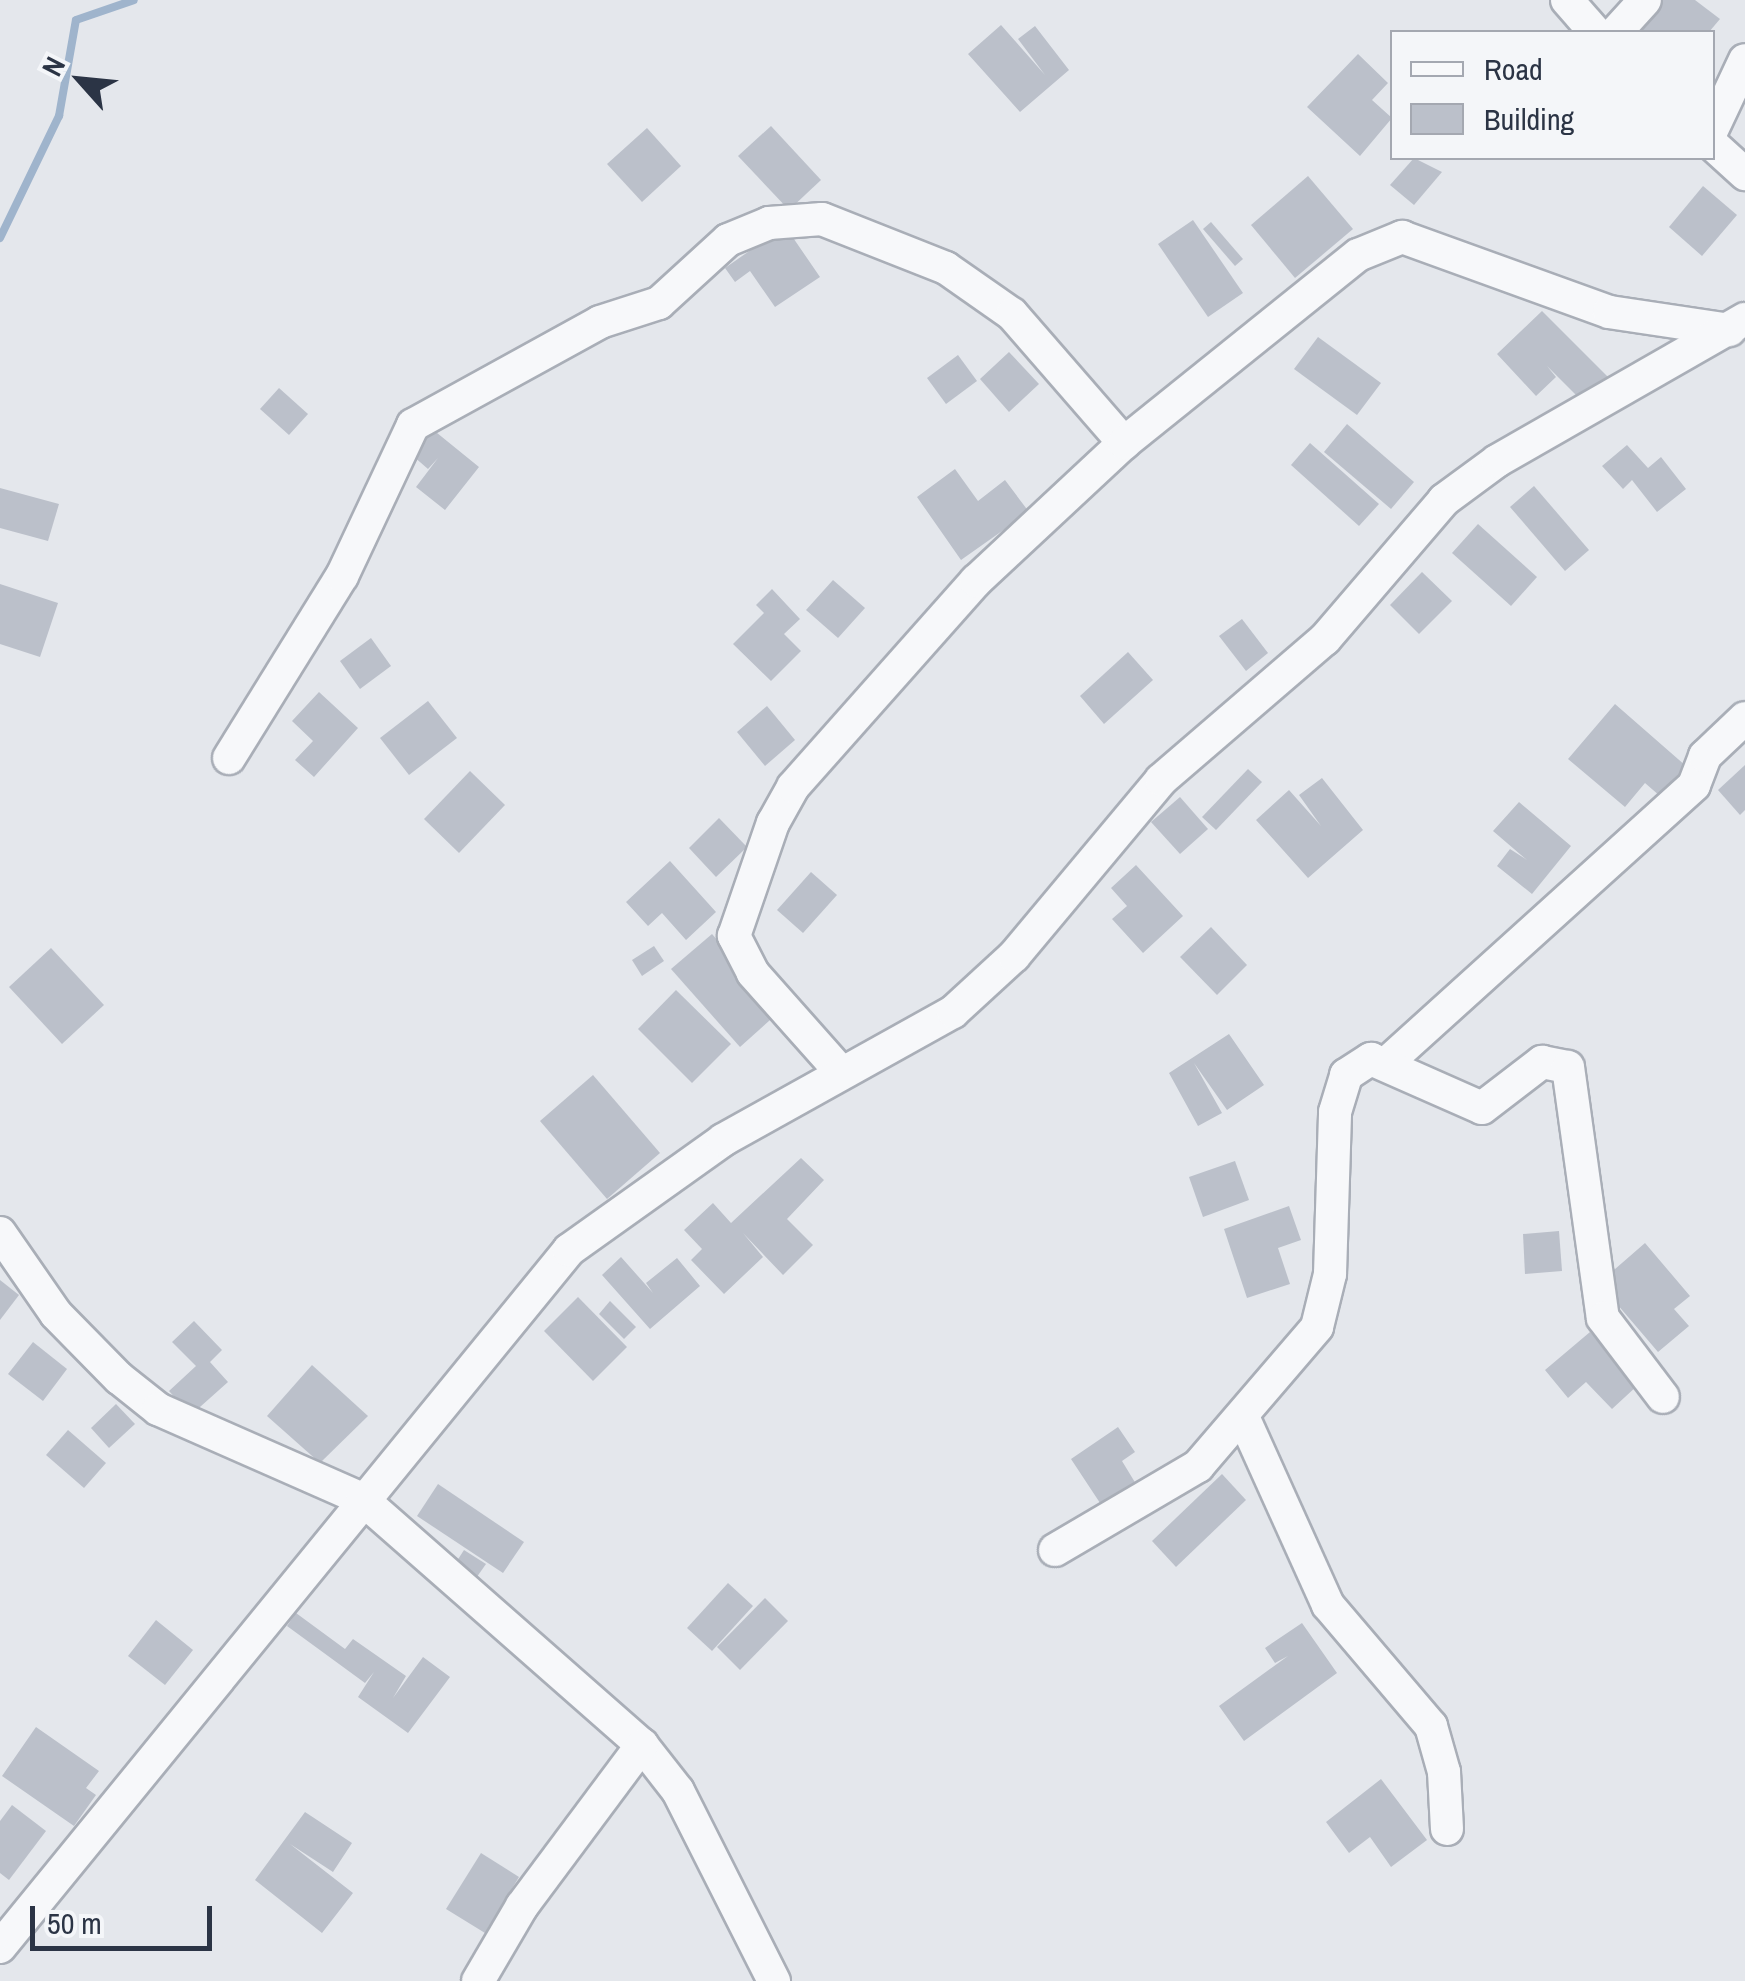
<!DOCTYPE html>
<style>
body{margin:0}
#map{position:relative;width:1745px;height:1981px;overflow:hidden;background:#e4e7ec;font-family:"Archivo Narrow",sans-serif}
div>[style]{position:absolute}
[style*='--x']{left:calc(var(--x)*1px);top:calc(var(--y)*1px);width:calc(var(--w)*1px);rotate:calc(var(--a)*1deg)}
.stream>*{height:8px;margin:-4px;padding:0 4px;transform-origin:4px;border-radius:4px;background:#9fb4cc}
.building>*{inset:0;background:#bbc0ca}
.roads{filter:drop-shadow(2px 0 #a9aeb7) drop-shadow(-2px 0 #a9aeb7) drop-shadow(0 2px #a9aeb7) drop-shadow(0 -2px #a9aeb7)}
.minor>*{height:32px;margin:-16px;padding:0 16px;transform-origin:16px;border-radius:16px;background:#f7f8fa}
span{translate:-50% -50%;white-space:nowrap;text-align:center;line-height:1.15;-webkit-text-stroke:8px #f4f6f9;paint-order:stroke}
.legend{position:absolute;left:1390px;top:30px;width:325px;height:130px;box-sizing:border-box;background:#f4f6f9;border:2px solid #a4a8b1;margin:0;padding:12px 18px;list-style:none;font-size:30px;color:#2b3445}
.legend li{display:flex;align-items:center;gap:20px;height:50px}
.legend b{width:50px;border:2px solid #a4a8b1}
.north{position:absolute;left:30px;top:30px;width:100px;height:100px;-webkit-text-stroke:8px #f4f6f9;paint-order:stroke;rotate:297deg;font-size:28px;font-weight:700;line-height:40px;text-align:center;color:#2b3445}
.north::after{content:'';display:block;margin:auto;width:35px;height:45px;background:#2b3445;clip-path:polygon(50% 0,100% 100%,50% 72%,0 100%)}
.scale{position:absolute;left:30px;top:1906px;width:182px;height:45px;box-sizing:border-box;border:5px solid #2b3445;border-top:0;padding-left:12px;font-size:30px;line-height:35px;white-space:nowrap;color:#2b3445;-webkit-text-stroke:8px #f4f6f9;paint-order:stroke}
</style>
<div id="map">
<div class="stream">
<div style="--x:0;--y:238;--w:136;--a:-64.2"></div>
<div style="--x:59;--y:116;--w:97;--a:-80"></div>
<div style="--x:76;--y:20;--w:61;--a:-19"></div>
</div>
<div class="building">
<div style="clip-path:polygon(1657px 0,1695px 0,1720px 19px,1709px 32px,1641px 32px,1635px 28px)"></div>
<div style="clip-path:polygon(1001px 25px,1045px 75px,1018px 39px,1035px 26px,1069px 70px,1020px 112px,968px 54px)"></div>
<div style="clip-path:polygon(1358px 54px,1388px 83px,1372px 100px,1392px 118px,1360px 156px,1307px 107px)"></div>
<div style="clip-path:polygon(771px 126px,821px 180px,789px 210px,738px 156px)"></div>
<div style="clip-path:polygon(647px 128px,681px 166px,642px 202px,607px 164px)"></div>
<div style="clip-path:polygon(1414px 158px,1442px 172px,1414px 205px,1390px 185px)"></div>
<div style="clip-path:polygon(1308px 176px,1353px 229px,1295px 278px,1251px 225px)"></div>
<div style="clip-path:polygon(1703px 186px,1737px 215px,1702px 256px,1669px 227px)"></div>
<div style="clip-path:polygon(1193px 220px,1243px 293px,1208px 317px,1158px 244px)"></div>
<div style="clip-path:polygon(1211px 222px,1243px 259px,1235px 266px,1203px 229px)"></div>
<div style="clip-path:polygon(785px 226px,820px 277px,775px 307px,750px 271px,735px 282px,725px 268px)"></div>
<div style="clip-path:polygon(1542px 311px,1608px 377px,1583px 402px,1547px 366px,1556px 377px,1536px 396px,1497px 354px)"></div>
<div style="clip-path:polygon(1318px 337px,1381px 383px,1357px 415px,1294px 369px)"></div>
<div style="clip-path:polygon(1009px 352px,1039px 384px,1009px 412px,980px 379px)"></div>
<div style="clip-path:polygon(958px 355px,977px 381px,946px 404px,927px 378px)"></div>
<div style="clip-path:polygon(279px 388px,308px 414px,289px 435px,260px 409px)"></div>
<div style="clip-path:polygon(426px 424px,479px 467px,445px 510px,416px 487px,438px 458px,428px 469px,405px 449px)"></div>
<div style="clip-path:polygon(1347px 424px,1414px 482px,1391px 509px,1324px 452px)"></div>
<div style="clip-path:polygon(1310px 443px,1379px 504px,1359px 526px,1291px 465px)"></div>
<div style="clip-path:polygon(1627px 445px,1648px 468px,1661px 457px,1686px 489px,1657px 512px,1632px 480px,1623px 489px,1602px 466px)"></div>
<div style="clip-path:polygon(955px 469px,978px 501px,1005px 480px,1029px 512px,961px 560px,917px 497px)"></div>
<div style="clip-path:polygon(1534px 486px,1589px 550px,1565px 571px,1510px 507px)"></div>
<div style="clip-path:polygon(0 488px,59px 504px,48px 541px,0 528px)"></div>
<div style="clip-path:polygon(1478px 524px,1537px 577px,1511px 606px,1452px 553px)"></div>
<div style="clip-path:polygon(1422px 572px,1452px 601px,1419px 634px,1390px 605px)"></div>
<div style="clip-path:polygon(833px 580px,865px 608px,838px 638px,806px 610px)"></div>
<div style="clip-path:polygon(0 584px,58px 603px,40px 657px,0 644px)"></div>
<div style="clip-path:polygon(772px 589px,800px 619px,784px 634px,801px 651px,771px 681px,733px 644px,764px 613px,756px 605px)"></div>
<div style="clip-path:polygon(1242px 619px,1268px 653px,1246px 671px,1219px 636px)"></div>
<div style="clip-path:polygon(371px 638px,391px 666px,360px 689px,340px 661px)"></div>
<div style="clip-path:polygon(1128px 652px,1153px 680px,1104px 724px,1080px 696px)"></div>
<div style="clip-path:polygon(319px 692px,358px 728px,314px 777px,295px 760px,313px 741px,292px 721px)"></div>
<div style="clip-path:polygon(428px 701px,457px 738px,409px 775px,380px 738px)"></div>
<div style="clip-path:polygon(1615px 704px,1694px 773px,1668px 803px,1645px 783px,1625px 807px,1568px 759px)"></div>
<div style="clip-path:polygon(767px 706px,795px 740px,765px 766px,737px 732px)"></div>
<div style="clip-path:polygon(1745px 765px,1745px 810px,1740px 815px,1718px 790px)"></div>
<div style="clip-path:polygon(1248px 769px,1262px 782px,1216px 830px,1202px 817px)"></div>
<div style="clip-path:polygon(470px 771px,505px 805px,459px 853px,424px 819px)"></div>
<div style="clip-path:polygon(1322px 778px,1363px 830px,1308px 878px,1256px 820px,1289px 790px,1321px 826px,1299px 795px)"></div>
<div style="clip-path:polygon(1180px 797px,1208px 829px,1180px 854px,1151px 822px)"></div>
<div style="clip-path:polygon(1519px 802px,1571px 846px,1532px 894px,1497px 866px,1510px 849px,1527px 860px,1493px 831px)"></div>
<div style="clip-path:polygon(719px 818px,747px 847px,716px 877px,689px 848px)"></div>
<div style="clip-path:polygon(670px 861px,716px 912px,686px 940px,662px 913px,648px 926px,626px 902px)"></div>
<div style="clip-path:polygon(1136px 865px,1183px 916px,1143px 953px,1112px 919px,1127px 906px,1111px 888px)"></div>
<div style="clip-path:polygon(811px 872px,837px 895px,803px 933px,777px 910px)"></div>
<div style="clip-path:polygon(1211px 927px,1247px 965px,1217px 995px,1180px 957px)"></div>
<div style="clip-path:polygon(712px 934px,780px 1011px,740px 1047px,671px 969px)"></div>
<div style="clip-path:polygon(654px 946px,664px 961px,642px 976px,632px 960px)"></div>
<div style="clip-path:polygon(51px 948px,104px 1005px,62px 1044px,9px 987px)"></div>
<div style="clip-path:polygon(676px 990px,731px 1044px,692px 1083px,638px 1029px)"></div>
<div style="clip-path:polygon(1229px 1034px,1264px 1085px,1227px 1110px,1194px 1063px,1222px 1113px,1198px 1126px,1169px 1073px)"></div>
<div style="clip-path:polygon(593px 1075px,660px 1153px,607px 1199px,540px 1121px)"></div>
<div style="clip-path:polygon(801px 1158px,824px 1180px,787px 1219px,813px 1245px,783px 1275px,743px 1233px,763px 1257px,724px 1294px,691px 1260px,702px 1249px,684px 1230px,713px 1203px,731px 1223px)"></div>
<div style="clip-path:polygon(1235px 1161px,1249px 1200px,1203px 1217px,1189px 1177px)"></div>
<div style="clip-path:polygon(1289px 1206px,1301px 1240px,1278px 1248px,1290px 1284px,1247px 1298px,1224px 1229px)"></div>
<div style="clip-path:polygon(1559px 1231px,1562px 1271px,1525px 1274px,1523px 1234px)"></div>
<div style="clip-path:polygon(1645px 1243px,1690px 1296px,1674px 1309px,1689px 1326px,1658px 1352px,1599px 1283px)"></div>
<div style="clip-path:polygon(621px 1257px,653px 1293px,646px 1283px,677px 1258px,700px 1286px,650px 1329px,602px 1275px)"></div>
<div style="clip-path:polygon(0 1280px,19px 1295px,0 1320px)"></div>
<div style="clip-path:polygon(578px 1297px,627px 1347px,593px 1381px,544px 1331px)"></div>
<div style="clip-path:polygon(610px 1301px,636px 1327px,624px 1339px,599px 1314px)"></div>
<div style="clip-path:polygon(194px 1321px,222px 1350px,210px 1362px,228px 1382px,191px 1415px,169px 1391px,196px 1366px,172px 1342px)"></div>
<div style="clip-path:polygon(1590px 1332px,1638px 1385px,1612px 1409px,1586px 1382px,1568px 1398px,1545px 1370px)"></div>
<div style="clip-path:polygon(33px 1342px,67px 1369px,43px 1401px,8px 1374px)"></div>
<div style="clip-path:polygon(312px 1365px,368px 1416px,320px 1463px,267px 1416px)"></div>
<div style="clip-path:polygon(116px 1404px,135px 1424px,109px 1448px,91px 1428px)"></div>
<div style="clip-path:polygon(1118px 1427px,1135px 1452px,1122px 1461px,1136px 1484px,1102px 1506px,1071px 1459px)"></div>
<div style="clip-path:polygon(68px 1430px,106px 1463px,84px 1488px,46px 1455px)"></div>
<div style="clip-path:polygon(1222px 1474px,1246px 1500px,1176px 1567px,1152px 1541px)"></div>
<div style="clip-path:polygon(438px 1484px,524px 1542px,503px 1573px,417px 1516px)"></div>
<div style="clip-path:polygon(464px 1550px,486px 1564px,474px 1581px,453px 1567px)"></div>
<div style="clip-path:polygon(728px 1583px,753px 1606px,712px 1651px,687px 1628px)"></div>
<div style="clip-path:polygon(765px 1598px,788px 1621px,740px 1670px,717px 1647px)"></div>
<div style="clip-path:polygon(296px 1613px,345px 1649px,353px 1639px,406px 1676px,393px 1698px,423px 1657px,450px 1677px,408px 1733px,358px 1697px,374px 1672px,365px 1683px,287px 1626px)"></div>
<div style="clip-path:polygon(156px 1620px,193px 1650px,165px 1685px,128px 1656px)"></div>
<div style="clip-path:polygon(1302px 1623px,1337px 1673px,1244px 1741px,1219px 1706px,1288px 1656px,1275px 1663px,1265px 1648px)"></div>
<div style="clip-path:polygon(36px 1727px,99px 1771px,86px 1788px,96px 1795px,74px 1826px,2px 1776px)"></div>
<div style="clip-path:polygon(1381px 1779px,1427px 1840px,1391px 1867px,1370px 1837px,1349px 1853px,1326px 1822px)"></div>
<div style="clip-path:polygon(12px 1805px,46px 1831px,9px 1880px,0 1873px,0 1821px)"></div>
<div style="clip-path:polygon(305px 1812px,352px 1843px,333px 1872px,290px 1844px,353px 1893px,322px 1933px,255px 1880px)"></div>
<div style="clip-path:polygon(481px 1853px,519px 1877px,485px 1933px,446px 1909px)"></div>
</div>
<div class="roads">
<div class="minor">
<div style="--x:1567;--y:0;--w:43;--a:48.8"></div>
<div style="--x:1616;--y:32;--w:43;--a:-47.8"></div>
<div style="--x:1712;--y:130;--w:77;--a:-64.8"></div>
<div style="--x:1712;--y:144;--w:45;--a:42.3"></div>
<div style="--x:229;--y:758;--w:214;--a:-58.2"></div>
<div style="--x:342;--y:576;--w:167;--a:-64.8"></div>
<div style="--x:413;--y:425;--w:213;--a:-28.8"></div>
<div style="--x:600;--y:322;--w:62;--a:-17.9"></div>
<div style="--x:659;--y:303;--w:93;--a:-42.4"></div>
<div style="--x:728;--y:240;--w:44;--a:-22.5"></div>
<div style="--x:769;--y:223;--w:53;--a:-4.3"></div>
<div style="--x:822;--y:219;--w:133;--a:21.6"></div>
<div style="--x:946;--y:268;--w:80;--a:34.9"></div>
<div style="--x:1012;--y:314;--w:171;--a:49"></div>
<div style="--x:1389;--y:1061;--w:411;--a:-42.1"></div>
<div style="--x:1694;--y:785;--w:31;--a:-69"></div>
<div style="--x:1705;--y:756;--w:55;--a:-43.5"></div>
<div style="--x:839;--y:1070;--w:130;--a:-131.6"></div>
<div style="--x:753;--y:973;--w:42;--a:-117.2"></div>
<div style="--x:734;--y:936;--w:120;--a:-71"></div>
<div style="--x:773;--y:823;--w:41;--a:-60.9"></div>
<div style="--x:793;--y:787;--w:276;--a:-48.4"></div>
<div style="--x:976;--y:581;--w:202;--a:-43"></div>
<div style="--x:1124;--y:443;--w:300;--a:-38.8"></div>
<div style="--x:1358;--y:255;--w:48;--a:-22.2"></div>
<div style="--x:1402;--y:237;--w:220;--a:19.9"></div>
<div style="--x:1609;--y:312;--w:122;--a:8.5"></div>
<div style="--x:0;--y:1233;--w:98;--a:55.3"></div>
<div style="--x:56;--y:1314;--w:90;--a:45.5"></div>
<div style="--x:119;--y:1378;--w:50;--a:38.5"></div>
<div style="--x:158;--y:1409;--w:223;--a:23.8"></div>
<div style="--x:362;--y:1499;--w:373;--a:41.3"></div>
<div style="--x:642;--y:1745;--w:58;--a:52"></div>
<div style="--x:678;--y:1791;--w:213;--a:63.2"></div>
<div style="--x:1244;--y:1419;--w:204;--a:65.7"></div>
<div style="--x:1328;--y:1605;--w:159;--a:49.6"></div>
<div style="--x:1431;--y:1726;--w:48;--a:74.2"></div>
<div style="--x:1444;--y:1772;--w:57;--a:87"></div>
<div style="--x:1055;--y:1550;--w:166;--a:-30.4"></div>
<div style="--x:1198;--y:1466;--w:183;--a:-49.4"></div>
<div style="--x:1317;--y:1327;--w:55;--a:-76.2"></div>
<div style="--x:1330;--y:1274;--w:162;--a:-88.2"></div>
<div style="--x:1335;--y:1112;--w:39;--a:-73"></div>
<div style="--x:1346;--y:1075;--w:30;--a:-33"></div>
<div style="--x:1371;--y:1059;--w:121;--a:23.8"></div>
<div style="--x:1482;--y:1108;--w:76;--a:-37.5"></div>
<div style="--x:1542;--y:1062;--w:26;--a:11"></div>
<div style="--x:1568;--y:1067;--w:253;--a:82.1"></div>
<div style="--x:1603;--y:1318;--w:99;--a:52.8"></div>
<div style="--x:0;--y:1947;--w:900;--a:-50.77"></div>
<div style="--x:569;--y:1250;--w:189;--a:-35.5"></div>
<div style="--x:723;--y:1140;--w:263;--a:-29.1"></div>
<div style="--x:953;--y:1012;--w:83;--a:-42.6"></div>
<div style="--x:1014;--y:956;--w:229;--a:-50.1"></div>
<div style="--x:1161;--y:780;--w:216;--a:-40.7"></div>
<div style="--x:1325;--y:639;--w:183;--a:-49.4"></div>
<div style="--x:1444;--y:500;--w:66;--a:-36.3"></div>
<div style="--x:1497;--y:461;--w:286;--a:-29.8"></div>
<div style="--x:478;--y:1981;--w:87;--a:-59.6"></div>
<div style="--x:522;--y:1906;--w:201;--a:-53.3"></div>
</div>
</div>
<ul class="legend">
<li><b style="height:12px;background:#f7f8fa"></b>Road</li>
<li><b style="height:28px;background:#bbc0ca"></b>Building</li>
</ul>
<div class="north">N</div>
<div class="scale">50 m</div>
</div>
